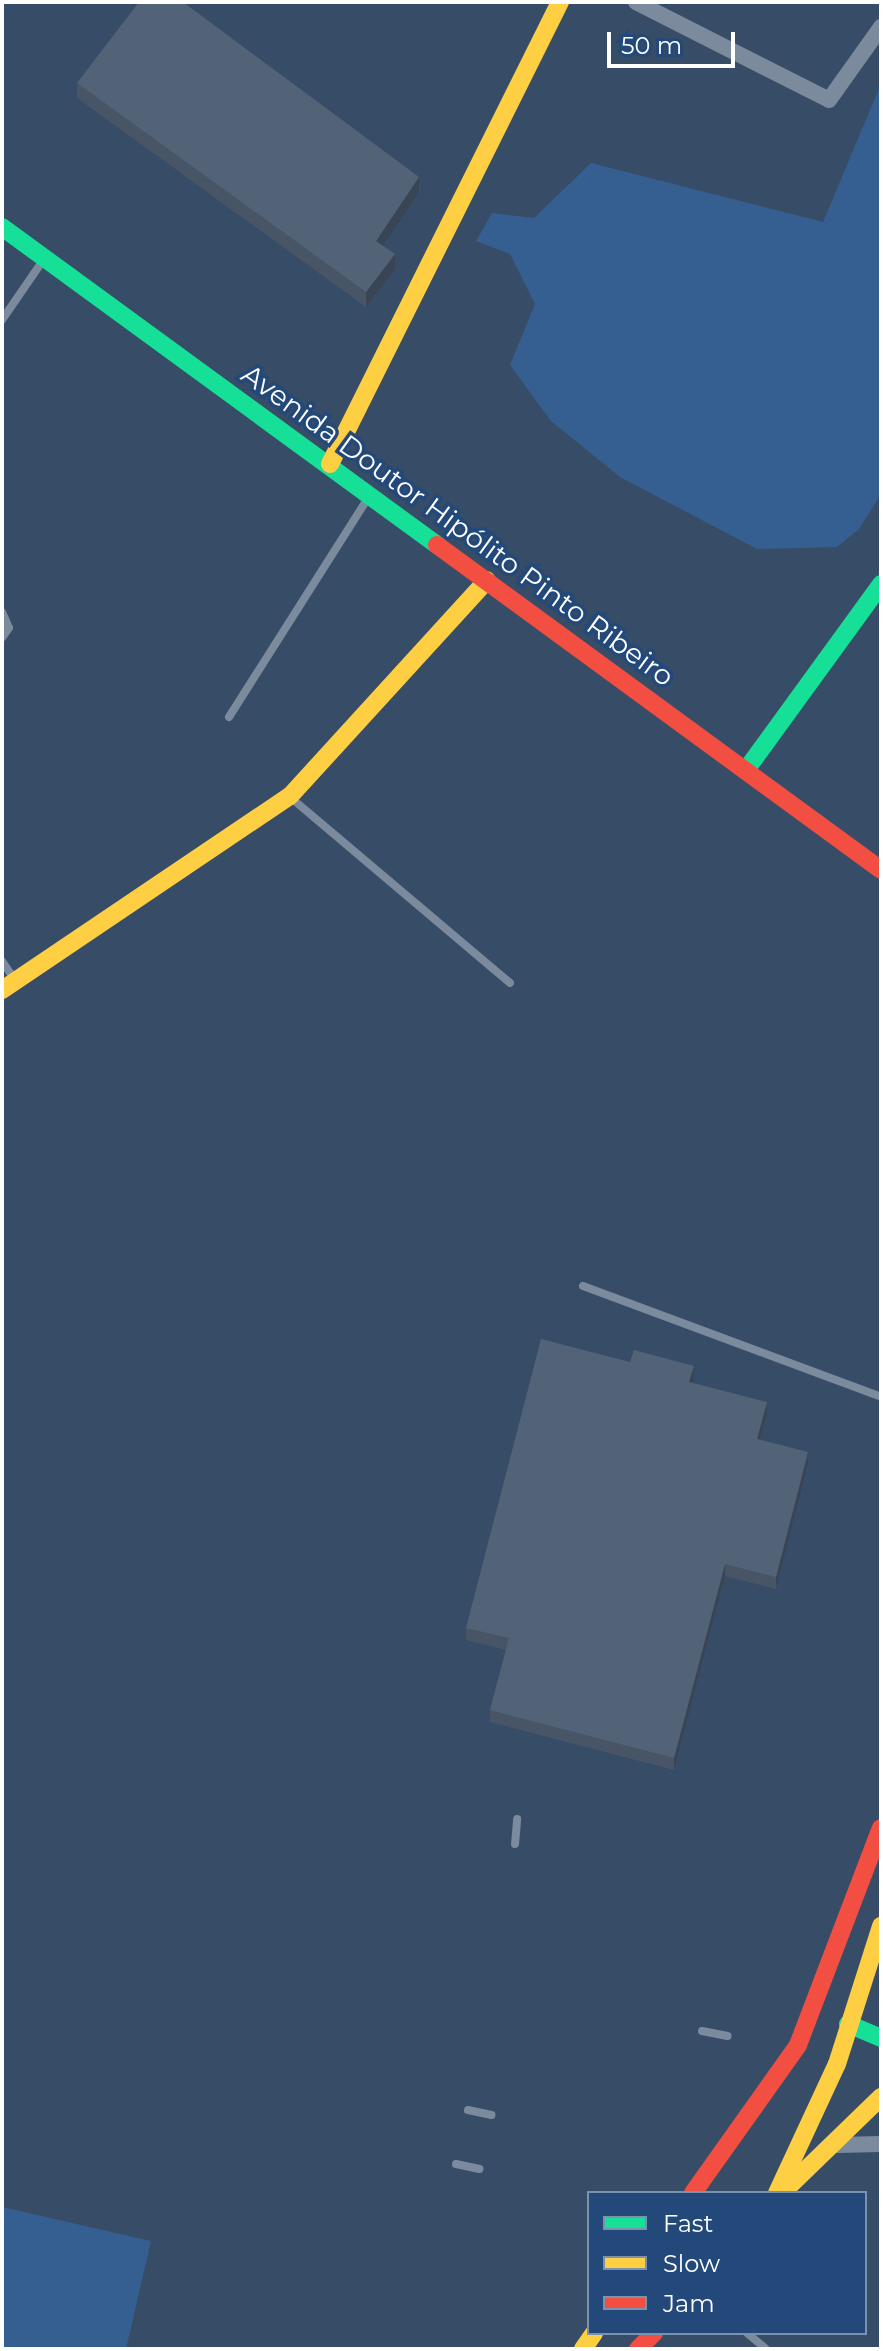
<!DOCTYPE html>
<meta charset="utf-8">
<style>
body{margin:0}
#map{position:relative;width:883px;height:2351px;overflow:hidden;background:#374c66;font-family:Montserrat,sans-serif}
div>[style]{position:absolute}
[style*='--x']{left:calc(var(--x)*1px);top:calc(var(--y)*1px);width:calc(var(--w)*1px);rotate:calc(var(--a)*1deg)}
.green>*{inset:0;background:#365f91}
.lane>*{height:8px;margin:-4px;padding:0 4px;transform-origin:4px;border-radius:4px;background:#7b8b9d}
.street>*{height:16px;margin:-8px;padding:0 8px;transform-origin:8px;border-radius:8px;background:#7b8b9d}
.fast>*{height:18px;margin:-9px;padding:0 9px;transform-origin:9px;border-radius:9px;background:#16e098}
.slow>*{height:18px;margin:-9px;padding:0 9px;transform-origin:9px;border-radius:9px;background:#ffcf43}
.jam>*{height:18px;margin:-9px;padding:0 9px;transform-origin:9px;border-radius:9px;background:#f24e42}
.wall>*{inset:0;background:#475567}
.shaded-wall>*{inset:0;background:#394554}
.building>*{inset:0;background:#526378}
span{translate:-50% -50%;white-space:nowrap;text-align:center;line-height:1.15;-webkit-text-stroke:7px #23497a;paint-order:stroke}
.street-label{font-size:28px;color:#fff}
.frame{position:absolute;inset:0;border:4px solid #fff;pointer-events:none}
.legend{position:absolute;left:587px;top:2191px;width:280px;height:144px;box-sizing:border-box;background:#23497a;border:2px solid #7b92af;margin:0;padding:10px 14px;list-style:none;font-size:24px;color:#fff}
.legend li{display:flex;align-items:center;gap:16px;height:40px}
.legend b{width:40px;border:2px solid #7b92af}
.scale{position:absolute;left:607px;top:32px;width:128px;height:36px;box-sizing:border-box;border:4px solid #fff;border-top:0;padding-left:10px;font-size:24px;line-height:28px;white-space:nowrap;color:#fff;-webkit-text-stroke:6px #23497a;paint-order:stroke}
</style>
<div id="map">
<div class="green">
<div style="clip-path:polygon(881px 84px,881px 494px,859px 529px,837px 547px,757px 549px,620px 477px,551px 421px,510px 365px,535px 304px,510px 254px,476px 241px,492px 213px,534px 218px,591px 163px,823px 222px)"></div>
<div style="clip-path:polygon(2px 2207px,151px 2241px,126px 2349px,2px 2349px)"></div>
</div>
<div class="lane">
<div style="--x:2;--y:320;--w:74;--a:-55.5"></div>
<div style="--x:2;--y:612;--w:17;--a:66"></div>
<div style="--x:9;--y:628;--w:12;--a:125"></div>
<div style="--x:229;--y:717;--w:259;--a:-57.6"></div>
<div style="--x:290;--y:797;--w:288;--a:40.2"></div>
<div style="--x:2;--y:961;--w:23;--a:56"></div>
<div style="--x:583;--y:1286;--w:318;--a:20.4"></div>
<div style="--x:515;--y:1844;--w:25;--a:-85"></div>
<div style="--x:702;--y:2031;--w:26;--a:11"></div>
<div style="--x:468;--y:2110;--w:24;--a:12"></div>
<div style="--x:456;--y:2164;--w:24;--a:12"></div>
<div style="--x:747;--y:2333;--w:25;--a:40"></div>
</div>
<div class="street">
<div style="--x:636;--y:2;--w:216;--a:26.9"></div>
<div style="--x:829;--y:100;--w:90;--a:-54.5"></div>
<div style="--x:838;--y:2145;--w:43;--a:-1.3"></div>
</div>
<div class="fast">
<div style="--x:2;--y:227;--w:539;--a:36.17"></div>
<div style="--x:746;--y:770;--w:230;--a:-54"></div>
<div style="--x:848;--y:2024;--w:36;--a:23"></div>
</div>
<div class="slow">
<div style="--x:330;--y:464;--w:516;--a:-63.53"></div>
<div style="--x:2;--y:990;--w:347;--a:-34"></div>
<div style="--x:290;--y:796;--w:292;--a:-47.6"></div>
<div style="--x:785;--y:2190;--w:134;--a:-44.1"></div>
<div style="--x:777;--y:2193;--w:142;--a:-65.1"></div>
<div style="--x:837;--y:2064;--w:145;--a:-72.3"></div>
<div style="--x:583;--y:2349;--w:19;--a:-55"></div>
</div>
<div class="jam">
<div style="--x:437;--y:545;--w:550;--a:36.2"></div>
<div style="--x:693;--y:2193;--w:181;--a:-54.6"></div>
<div style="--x:798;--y:2045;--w:232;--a:-69.1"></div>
<div style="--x:638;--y:2349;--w:23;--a:-45"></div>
</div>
<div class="wall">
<div style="clip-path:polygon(77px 83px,419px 192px,383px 245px,395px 269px,366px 307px,77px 98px)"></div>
<div style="clip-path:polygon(694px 1378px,692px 1383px,767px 1414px,760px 1440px,808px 1464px,776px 1589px,725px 1576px,674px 1770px,490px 1722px,490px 1710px,506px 1650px,466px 1640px,466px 1628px)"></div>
</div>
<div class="shaded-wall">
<div style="clip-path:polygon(419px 177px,419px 192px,376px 256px,376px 241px)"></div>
<div style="clip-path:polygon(395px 254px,395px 269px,366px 307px,366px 292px)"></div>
<div style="clip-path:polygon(694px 1366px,694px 1378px,689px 1394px,689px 1382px)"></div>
<div style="clip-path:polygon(767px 1402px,767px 1414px,757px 1451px,757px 1439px)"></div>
<div style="clip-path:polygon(808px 1452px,808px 1464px,776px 1589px,776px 1577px)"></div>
<div style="clip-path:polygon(725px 1564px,725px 1576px,674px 1770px,674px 1758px)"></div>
</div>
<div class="building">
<div style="clip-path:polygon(139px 2px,183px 2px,419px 177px,376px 241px,395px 254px,366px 292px,77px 83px)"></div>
<div style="clip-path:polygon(541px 1339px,630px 1362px,634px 1350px,694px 1366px,689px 1382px,767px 1402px,757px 1439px,808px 1452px,776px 1577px,725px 1564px,674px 1758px,490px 1710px,509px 1638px,466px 1628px)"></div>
</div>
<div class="street-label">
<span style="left:458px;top:525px;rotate:36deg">Avenida Doutor Hipólito Pinto Ribeiro</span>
</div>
<div class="frame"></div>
<ul class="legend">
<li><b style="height:10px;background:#16e098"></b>Fast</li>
<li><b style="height:10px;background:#ffcf43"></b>Slow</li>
<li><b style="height:10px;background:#f24e42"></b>Jam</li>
</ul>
<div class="scale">50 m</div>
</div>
